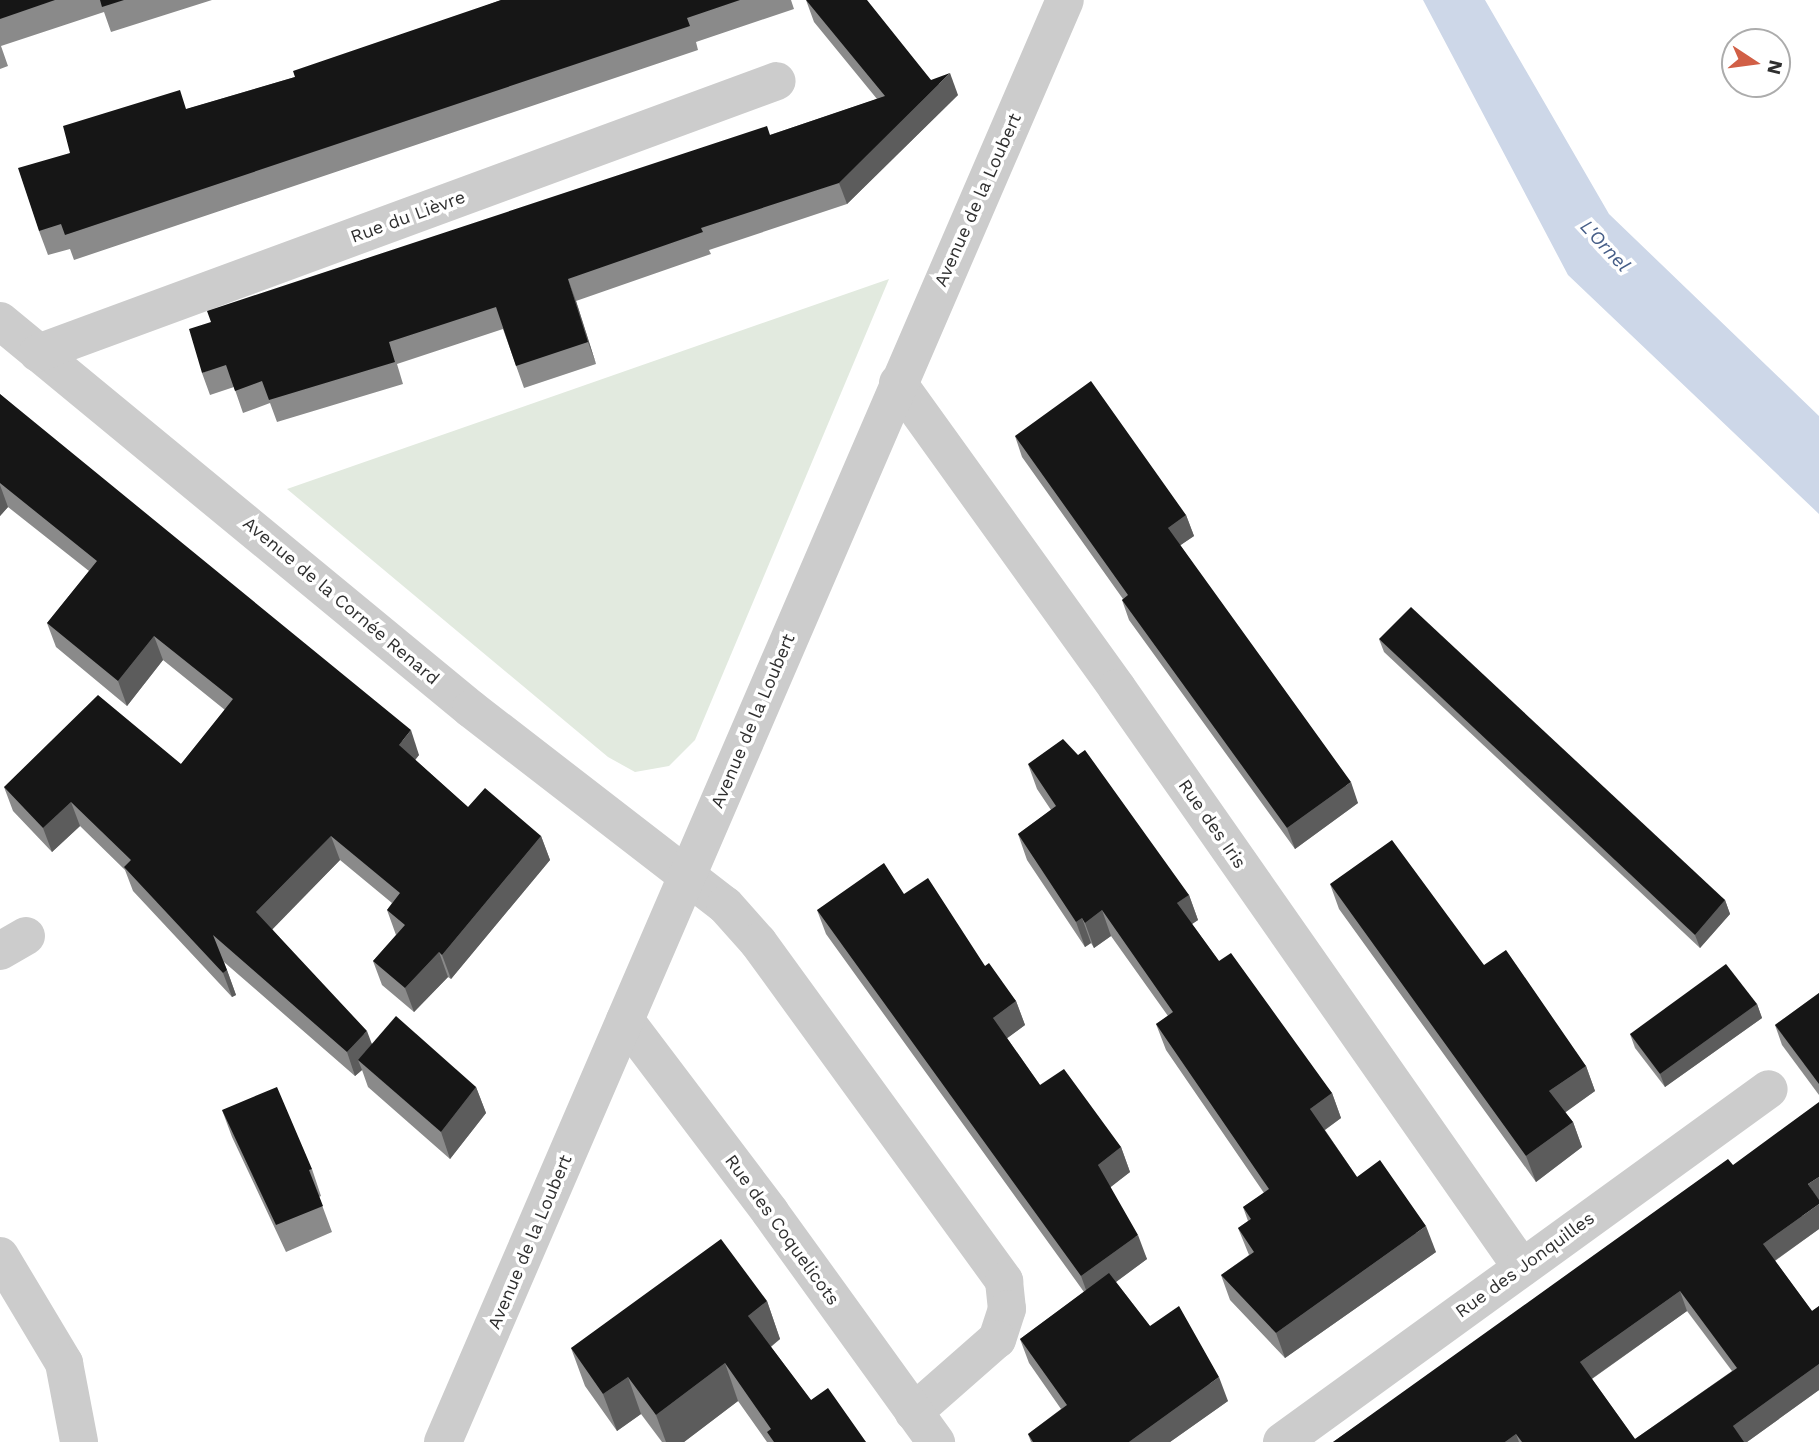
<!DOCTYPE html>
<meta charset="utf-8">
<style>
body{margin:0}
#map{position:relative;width:1819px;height:1442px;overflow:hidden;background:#fff;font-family:"Work Sans",sans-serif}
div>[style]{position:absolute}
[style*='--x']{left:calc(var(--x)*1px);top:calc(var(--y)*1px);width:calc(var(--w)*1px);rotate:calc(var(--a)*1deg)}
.green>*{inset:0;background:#e2eadf}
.water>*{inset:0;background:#cdd7e8}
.minor>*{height:38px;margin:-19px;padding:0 19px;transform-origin:19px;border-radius:19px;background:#ccc}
.wall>*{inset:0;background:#8a8a8a}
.shaded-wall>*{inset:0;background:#5c5c5c}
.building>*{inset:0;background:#161616}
span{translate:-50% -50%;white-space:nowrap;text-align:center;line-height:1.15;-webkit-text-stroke:7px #fff;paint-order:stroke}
.street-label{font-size:18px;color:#2f2f2f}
.water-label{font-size:19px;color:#465e88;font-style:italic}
.north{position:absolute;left:1721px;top:28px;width:70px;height:70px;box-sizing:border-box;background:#fff;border:2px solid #acacac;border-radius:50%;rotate:103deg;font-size:19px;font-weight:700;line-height:28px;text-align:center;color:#2f2f2f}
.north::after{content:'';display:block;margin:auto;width:24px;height:32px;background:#d15f46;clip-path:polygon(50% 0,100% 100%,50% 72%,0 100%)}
</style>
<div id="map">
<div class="green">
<div style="clip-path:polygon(889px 279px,695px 740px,669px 766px,635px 772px,608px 757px,287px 489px)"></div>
</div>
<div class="water">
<div style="clip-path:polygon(1423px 0,1485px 0,1609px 214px,1819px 416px,1819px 514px,1568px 275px)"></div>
</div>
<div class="minor">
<div style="--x:0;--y:321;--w:610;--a:39.48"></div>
<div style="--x:471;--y:709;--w:321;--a:37.7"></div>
<div style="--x:725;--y:905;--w:50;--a:48.3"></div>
<div style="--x:758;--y:942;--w:419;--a:54"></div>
<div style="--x:1004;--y:1281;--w:28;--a:84"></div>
<div style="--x:1007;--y:1309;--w:32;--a:108"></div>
<div style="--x:997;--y:1339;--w:111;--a:138.7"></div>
<div style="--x:38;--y:353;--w:787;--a:-20.21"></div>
<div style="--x:898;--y:383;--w:375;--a:54.3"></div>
<div style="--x:1117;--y:688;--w:707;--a:55.07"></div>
<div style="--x:0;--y:951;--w:30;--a:-30"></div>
<div style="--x:625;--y:1020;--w:241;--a:52.9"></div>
<div style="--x:770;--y:1212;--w:284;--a:54.2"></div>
<div style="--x:0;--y:1256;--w:125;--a:59.1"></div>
<div style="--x:64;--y:1363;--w:80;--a:79.2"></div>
<div style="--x:443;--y:1442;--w:1570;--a:-66.67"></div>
<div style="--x:1282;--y:1442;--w:601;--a:-35.94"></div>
</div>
<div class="wall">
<div style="clip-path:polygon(0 0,212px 0,111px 32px,104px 12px,1px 46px,8px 66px,0 69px)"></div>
<div style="clip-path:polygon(501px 0,791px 0,794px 9px,696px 42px,698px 50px,74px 260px,70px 249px,48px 255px,39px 231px,70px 153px,187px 109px,295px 77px)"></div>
<div style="clip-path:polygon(806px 0,931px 80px,958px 95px,847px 204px,709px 250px,711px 254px,576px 301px,596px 364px,524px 388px,503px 329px,397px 364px,403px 384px,277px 422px,270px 403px,243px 413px,234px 387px,210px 395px,202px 373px,770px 135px,877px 99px,814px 22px)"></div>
<div style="clip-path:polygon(0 394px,419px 755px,415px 760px,468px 807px,541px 836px,550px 860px,451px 979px,448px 977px,414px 1012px,382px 985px,373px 961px,396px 935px,387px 910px,392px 903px,340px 860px,272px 929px,372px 1044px,476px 1087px,486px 1113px,450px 1159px,368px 1087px,362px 1070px,355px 1076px,224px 962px,236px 995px,232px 997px,133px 891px,125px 870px,80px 826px,52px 852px,13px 811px,4px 787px,181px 764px,225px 710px,163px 660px,127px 706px,56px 647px,47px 623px,89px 571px,8px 507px,0 516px)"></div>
<div style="clip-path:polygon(1015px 436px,1186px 515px,1194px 536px,1180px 545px,1358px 803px,1295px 849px,1129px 620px,1122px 600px,1123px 599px,1022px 457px)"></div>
<div style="clip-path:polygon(1379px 639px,1725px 900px,1730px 914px,1700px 948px,1384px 652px)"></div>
<div style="clip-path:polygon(1028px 764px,1189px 895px,1198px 920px,1192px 924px,1219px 961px,1332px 1093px,1341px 1118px,1325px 1130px,1357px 1177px,1436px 1252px,1285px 1358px,1230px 1300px,1221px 1275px,1249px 1255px,1238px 1228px,1248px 1221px,1243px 1207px,1264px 1193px,1166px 1050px,1156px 1024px,1168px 1016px,1111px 936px,1094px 948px,1091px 943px,1085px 947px,1027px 860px,1018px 834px,1051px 810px,1037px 789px)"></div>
<div style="clip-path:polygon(1330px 884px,1484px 965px,1586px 1066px,1595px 1091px,1565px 1112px,1573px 1122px,1582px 1147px,1536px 1182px,1339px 909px)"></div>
<div style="clip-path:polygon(904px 894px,985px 966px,1016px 1001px,1025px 1025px,1007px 1038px,1040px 1085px,1121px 1147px,1130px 1172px,1110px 1187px,1147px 1259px,1116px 1282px,1150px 1326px,1228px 1401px,1170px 1442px,1031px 1442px,1028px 1434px,1061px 1409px,1029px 1363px,1020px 1339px,1084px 1292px,826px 934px,817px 910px)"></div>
<div style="clip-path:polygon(1819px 993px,1819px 1095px,1782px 1045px,1775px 1025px)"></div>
<div style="clip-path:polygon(1757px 1004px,1762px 1018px,1665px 1087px,1635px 1048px,1630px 1034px)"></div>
<div style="clip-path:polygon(222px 1110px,312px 1169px,321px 1196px,319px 1197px,332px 1232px,286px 1252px,232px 1137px)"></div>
<div style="clip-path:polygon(evenodd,1733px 1165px,1819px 1229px,1775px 1261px,1812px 1311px,1819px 1306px,1819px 1390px,1747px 1442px,1333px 1442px,1733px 1165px,1687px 1311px,1732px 1371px,1635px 1439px,1592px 1379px,1687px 1311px)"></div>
<div style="clip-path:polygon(767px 1301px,780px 1339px,771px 1347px,811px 1400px,866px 1442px,767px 1442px,738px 1401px,684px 1442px,662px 1442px,641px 1414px,617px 1431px,585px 1386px,571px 1348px)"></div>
</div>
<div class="shaded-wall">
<div style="clip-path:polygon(950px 73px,958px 95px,847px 204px,839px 183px)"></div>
<div style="clip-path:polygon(568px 279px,576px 301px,596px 364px,588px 342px)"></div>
<div style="clip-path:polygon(0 485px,8px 507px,0 516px)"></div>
<div style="clip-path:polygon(1186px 515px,1194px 536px,1175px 549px,1168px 528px)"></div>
<div style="clip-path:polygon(154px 636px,163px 660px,127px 706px,118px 681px)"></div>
<div style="clip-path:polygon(411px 730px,419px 755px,408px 769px,399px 745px)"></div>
<div style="clip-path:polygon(1351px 782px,1358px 803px,1295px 849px,1287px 828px)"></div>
<div style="clip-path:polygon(71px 802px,80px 826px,52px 852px,43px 828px)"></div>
<div style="clip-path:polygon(331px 836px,340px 860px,265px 937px,256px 912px)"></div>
<div style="clip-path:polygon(541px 836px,550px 860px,451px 979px,442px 955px)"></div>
<div style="clip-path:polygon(1189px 895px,1198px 920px,1186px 928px,1177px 903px)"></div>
<div style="clip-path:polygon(1725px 900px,1730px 914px,1700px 948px,1695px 935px)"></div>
<div style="clip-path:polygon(1102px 910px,1111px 936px,1094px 948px,1085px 923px)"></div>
<div style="clip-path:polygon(1082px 918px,1091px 943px,1085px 947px,1076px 922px)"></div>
<div style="clip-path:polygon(439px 952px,448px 977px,414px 1012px,405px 988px)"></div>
<div style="clip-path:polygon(227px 970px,236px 995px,232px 997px,223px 973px)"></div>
<div style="clip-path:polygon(1016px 1001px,1025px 1025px,1002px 1042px,993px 1018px)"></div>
<div style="clip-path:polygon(1757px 1004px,1762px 1018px,1665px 1087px,1660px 1074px)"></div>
<div style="clip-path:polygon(367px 1031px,376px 1055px,358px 1060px,362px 1070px,355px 1076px,347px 1052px)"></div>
<div style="clip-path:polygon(1586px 1066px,1595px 1091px,1559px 1117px,1549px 1091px)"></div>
<div style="clip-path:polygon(476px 1087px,486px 1113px,450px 1159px,441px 1132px)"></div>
<div style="clip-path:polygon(1332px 1093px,1341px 1118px,1319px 1134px,1310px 1109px)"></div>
<div style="clip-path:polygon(1573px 1122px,1582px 1147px,1536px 1182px,1526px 1156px)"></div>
<div style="clip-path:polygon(1121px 1147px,1130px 1172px,1107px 1190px,1098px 1165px)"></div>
<div style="clip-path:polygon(1819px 1177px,1819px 1202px,1808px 1184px)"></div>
<div style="clip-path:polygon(1819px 1204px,1819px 1229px,1770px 1264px,1763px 1244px)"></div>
<div style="clip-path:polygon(1426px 1226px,1436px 1252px,1285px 1358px,1276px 1333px)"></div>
<div style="clip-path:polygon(1138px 1235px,1147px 1259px,1090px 1301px,1081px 1276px)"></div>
<div style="clip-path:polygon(1680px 1291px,1687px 1311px,1587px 1382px,1580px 1362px)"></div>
<div style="clip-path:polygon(767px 1301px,780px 1339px,761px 1354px,748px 1316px)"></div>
<div style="clip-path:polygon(725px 1363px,738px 1401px,684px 1442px,666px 1442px,656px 1415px)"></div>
<div style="clip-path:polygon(1819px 1364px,1819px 1390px,1747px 1442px,1739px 1442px,1733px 1426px)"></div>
<div style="clip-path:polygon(628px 1377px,641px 1414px,617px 1431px,603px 1394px)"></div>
<div style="clip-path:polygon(1219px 1377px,1228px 1401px,1170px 1442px,1129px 1442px)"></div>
<div style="clip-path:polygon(1516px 1434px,1519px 1442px,1505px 1442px)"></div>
</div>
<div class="building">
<div style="clip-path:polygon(0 0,55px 0,0 19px)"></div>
<div style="clip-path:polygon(100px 0,124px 0,102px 7px)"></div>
<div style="clip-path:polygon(501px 0,740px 0,687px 18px,690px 26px,65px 235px,61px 224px,39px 231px,18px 168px,70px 153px,63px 126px,180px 90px,186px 109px,295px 77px,293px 71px)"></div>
<div style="clip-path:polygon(806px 0,867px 0,931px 80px,950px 73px,839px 183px,701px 228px,703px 232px,568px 279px,588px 342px,516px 366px,496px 307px,389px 342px,395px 362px,269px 400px,262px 381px,235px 391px,226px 365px,202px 373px,189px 329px,211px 322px,207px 311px,767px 126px,770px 135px,885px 96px)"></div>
<div style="clip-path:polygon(1091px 381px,1186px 515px,1168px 528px,1351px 782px,1287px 828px,1122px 600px,1128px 595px,1015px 436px)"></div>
<div style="clip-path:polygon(0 394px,411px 730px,399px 745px,468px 807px,485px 788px,541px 836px,442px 955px,439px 952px,405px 988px,373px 961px,405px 925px,387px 910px,400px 893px,331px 836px,256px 912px,367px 1031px,347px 1052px,213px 935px,227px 970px,223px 973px,124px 867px,131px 860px,71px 802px,43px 828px,4px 787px,98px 695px,181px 764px,233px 699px,154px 636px,118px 681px,47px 623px,97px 561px,0 483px)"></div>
<div style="clip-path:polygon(1411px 607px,1725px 900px,1695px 935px,1379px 639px)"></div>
<div style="clip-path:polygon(1063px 739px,1078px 755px,1085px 750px,1189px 895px,1177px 903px,1219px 961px,1231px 953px,1332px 1093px,1310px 1109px,1357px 1177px,1380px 1160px,1426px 1226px,1276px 1333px,1221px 1275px,1254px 1252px,1238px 1228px,1251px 1219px,1243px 1207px,1269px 1189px,1156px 1024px,1173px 1012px,1102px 910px,1085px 923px,1082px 918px,1076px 922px,1018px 834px,1056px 806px,1028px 764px)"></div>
<div style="clip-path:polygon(1392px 840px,1484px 965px,1506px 950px,1586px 1066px,1549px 1091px,1573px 1122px,1526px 1156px,1330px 884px)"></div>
<div style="clip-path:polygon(884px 863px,904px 894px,928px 878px,985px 966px,989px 963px,1016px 1001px,993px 1018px,1040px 1085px,1064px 1069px,1121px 1147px,1098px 1165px,1138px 1235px,1081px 1276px,817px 910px)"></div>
<div style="clip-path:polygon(1726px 964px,1757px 1004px,1660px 1074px,1630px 1034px)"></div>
<div style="clip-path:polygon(1819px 993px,1819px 1084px,1775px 1025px)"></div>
<div style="clip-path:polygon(396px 1016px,476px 1087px,441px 1132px,358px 1060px)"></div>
<div style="clip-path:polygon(277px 1087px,312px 1169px,309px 1170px,323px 1206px,276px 1225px,222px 1110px)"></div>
<div style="clip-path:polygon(evenodd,1819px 1102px,1819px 1177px,1808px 1184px,1819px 1200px,1819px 1204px,1763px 1244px,1812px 1311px,1819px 1306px,1819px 1364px,1733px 1426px,1744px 1442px,1522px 1442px,1516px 1434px,1505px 1442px,1333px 1442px,1728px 1159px,1733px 1165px,1819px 1102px,1680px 1291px,1737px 1368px,1635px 1439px,1580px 1362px,1680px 1291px)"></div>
<div style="clip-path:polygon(721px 1239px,767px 1301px,748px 1316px,811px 1400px,828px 1388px,866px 1442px,774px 1442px,767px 1432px,771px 1429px,725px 1363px,656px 1415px,628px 1377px,603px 1394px,571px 1348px)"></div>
<div style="clip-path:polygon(1109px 1273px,1150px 1326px,1179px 1306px,1219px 1377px,1129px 1442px,1033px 1442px,1028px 1434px,1067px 1405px,1020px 1339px)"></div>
</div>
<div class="street-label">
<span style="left:978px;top:200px;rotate:-66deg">Avenue de la Loubert</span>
<span style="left:408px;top:217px;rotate:-20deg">Rue du Lièvre</span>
<span style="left:341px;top:601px;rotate:40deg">Avenue de la Cornée Renard</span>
<span style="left:753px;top:721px;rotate:-67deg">Avenue de la Loubert</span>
<span style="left:1212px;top:824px;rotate:55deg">Rue des Iris</span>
<span style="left:782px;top:1230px;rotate:54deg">Rue des Coquelicots</span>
<span style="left:530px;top:1242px;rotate:-67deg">Avenue de la Loubert</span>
<span style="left:1525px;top:1265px;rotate:-36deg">Rue des Jonquilles</span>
</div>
<div class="water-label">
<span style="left:1605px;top:246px;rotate:47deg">L'Ornel</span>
</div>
<div class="north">N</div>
</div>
